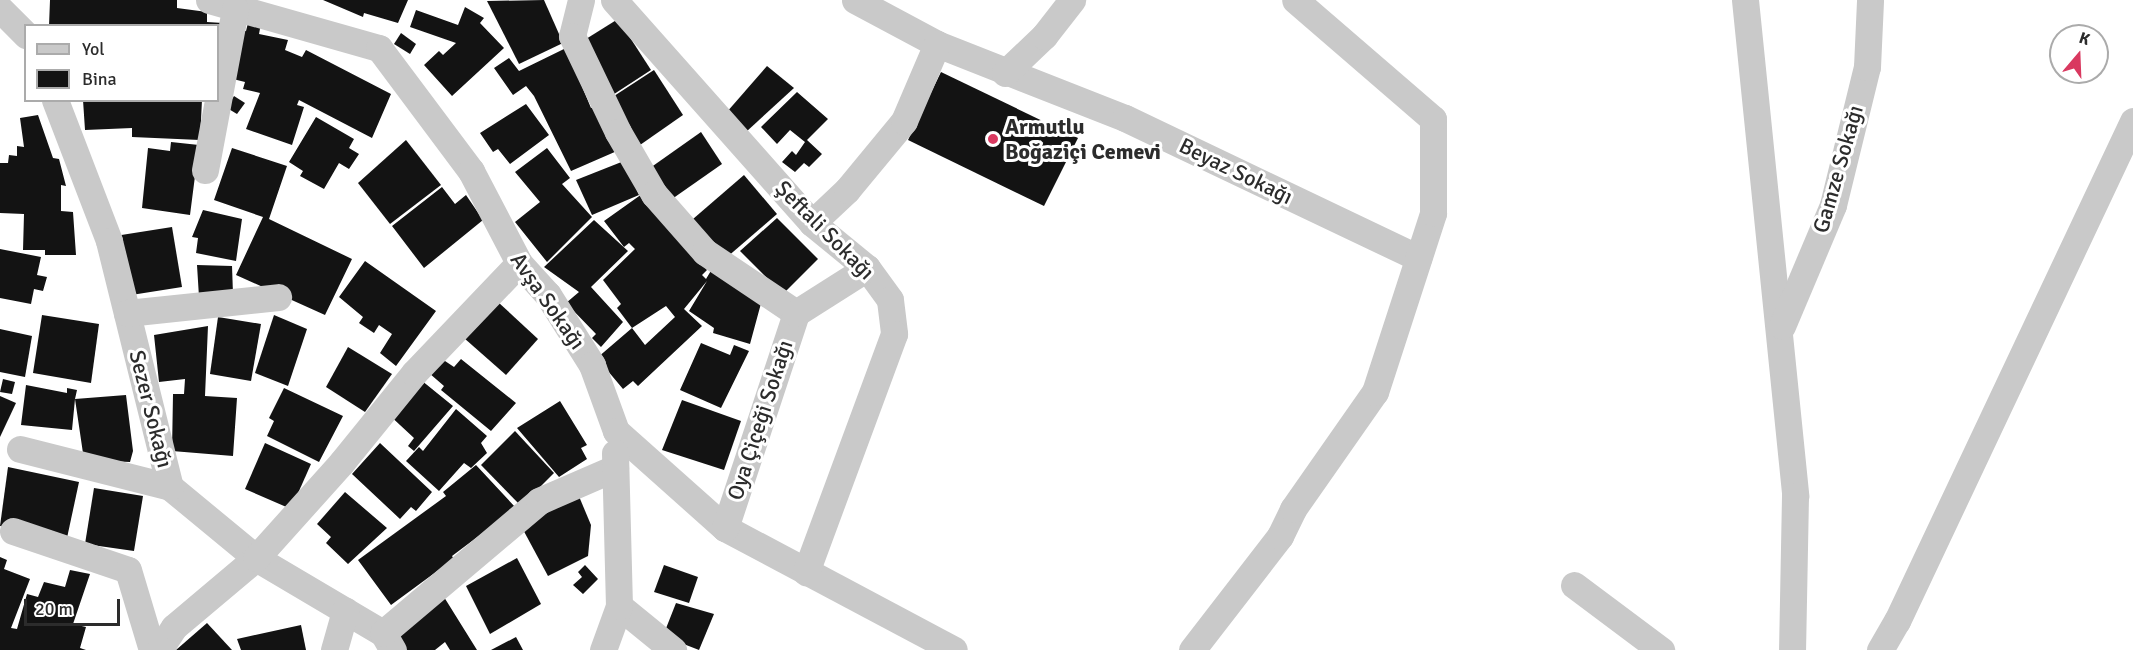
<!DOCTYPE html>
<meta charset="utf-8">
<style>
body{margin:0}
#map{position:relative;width:2133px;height:650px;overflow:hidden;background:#fff;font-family:Signika,sans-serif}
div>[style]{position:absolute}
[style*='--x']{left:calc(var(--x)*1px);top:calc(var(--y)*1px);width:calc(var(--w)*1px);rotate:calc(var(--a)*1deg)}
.building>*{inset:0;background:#131313}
.minor>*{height:27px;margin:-13.5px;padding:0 13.5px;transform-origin:13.5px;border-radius:13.5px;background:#c9c9c9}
.dots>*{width:16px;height:16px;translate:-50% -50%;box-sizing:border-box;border:3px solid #fff;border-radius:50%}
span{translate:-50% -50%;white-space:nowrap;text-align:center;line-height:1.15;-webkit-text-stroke:6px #fff;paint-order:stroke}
.poi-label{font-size:22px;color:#2c2c2c;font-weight:700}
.left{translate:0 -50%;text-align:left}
.street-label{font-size:22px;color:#2c2c2c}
.legend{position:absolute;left:24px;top:24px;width:195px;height:78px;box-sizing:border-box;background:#fff;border:2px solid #ababab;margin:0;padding:8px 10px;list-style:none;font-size:18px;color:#2c2c2c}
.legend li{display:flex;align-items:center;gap:12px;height:30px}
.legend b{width:30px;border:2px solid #ababab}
.north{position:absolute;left:2049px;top:24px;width:60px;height:60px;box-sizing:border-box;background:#fff;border:2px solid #ababab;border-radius:50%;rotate:19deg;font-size:16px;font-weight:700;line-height:24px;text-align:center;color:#2c2c2c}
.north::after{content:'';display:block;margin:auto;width:21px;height:27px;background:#d93960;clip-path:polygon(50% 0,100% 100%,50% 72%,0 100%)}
.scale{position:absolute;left:24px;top:599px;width:96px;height:27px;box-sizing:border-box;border:3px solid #2c2c2c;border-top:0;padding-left:8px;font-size:18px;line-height:21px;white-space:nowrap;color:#2c2c2c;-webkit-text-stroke:4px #fff;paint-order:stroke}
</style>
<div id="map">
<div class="building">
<div style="clip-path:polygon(50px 0,177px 0,177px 8px,207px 12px,207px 22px,223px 23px,218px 49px,218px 26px,49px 26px)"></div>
<div style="clip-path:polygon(323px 0,408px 0,398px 23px,364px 13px,363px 17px)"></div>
<div style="clip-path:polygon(544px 0,563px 43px,519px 64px,487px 1px)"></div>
<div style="clip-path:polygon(465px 7px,484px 18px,480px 23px,504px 48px,452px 96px,424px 65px,439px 51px,443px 55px,456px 43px,410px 27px,416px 10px,458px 25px)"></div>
<div style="clip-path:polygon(250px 15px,262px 18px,259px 34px,288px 40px,285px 50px,302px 57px,306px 50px,391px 94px,372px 138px,299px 100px,297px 105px,304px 107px,292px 145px,246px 129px,260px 93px,243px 89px,245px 82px,229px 78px,241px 30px,246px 31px)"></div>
<div style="clip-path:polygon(618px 19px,651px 70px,608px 98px,586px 39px)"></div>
<div style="clip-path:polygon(401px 33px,416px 44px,410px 54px,394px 44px)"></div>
<div style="clip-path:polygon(566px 48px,591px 108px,596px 106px,617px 151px,571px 171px,534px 96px,526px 86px,513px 95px,494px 68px,509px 58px,519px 71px)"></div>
<div style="clip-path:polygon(767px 66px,794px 88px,746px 132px,726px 113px)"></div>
<div style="clip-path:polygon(654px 70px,683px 115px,640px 145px,611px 98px)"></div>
<div style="clip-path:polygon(941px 72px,1078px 138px,1044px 206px,908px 140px)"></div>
<div style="clip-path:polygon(797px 92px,828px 119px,807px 140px,822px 154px,809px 167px,804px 163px,795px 172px,782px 162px,792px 151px,796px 155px,805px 142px,790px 130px,777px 144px,761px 127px)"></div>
<div style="clip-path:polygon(234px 96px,245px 103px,237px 114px,227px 108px)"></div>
<div style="clip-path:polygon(83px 100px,202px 100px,200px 140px,132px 137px,132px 128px,85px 130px)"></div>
<div style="clip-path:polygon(526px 104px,549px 135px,510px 164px,498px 149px,493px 152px,480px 133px)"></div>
<div style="clip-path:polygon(38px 115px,53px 158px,59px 159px,66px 186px,61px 185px,61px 211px,73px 212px,76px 255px,45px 255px,45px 250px,23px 250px,24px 214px,0 213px,0 163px,8px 163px,9px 155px,17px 156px,17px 146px,24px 147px,20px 118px)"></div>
<div style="clip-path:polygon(316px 117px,354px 139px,349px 148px,359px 154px,349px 169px,339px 163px,324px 189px,300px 176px,303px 171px,289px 162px)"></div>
<div style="clip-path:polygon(701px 132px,722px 164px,672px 199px,650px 168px)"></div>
<div style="clip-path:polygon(406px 140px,441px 185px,390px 224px,358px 183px)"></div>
<div style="clip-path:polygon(171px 142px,199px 145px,190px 215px,142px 208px,148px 148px,170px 151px)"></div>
<div style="clip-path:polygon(232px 148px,287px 166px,269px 219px,352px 259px,325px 315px,236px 275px,263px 217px,214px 200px)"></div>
<div style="clip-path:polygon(547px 148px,570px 178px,562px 184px,592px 217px,547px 262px,515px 222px,540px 202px,515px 172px)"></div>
<div style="clip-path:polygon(624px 161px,639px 195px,592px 215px,576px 180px)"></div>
<div style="clip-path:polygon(744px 175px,777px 214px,726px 258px,693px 219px)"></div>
<div style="clip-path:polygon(442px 187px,455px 204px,466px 195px,483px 220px,424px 268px,392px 226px)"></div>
<div style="clip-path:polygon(642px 194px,707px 270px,702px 275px,706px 279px,712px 269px,763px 296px,750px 344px,713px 333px,714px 328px,689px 311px,707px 281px,684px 309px,702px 326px,638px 386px,633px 381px,623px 389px,597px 358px,632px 328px,645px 345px,675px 317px,666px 306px,632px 328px,617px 308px,621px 304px,603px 280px,635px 249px,629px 243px,624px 247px,604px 221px)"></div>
<div style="clip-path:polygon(203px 210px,242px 219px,236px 261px,196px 253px,198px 238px,192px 237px)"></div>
<div style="clip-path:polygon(777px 218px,818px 259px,783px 294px,740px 251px)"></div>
<div style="clip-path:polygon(594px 220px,628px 251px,591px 287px,623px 322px,601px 347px,592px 338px,596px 334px,566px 303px,579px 292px,544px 267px)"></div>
<div style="clip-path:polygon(172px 227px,182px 287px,125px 296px,115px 236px)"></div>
<div style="clip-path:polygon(0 249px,41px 257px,37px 275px,47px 277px,43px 291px,34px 289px,31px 304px,0 298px)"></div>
<div style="clip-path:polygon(365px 261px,436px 311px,396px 366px,380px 353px,392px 334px,379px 325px,374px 333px,359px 323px,363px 317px,339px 297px)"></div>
<div style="clip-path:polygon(197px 265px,232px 266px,233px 294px,199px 297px)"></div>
<div style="clip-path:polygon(498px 302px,538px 339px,506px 375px,464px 338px)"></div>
<div style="clip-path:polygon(42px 315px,99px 324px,91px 383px,33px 373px)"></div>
<div style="clip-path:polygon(274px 315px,307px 329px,288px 386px,255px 373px)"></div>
<div style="clip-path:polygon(218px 317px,261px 324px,251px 381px,210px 374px)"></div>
<div style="clip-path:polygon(208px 326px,205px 396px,237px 398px,233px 456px,172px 451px,173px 394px,184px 394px,185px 379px,159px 382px,154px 335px)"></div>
<div style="clip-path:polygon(0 329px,32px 336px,25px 377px,0 372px)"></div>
<div style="clip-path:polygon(701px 343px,730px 355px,734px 345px,749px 351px,721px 408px,680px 390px)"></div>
<div style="clip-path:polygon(348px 347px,392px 374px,365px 412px,326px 387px)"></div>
<div style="clip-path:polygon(442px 359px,454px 367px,461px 359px,516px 403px,491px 431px,441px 390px,444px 386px,429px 373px)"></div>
<div style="clip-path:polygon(416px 376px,453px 406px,414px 451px,408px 446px,414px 438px,386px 412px)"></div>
<div style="clip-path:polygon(3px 379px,15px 382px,12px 394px,0 392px)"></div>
<div style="clip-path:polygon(26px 385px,67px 393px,67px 388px,77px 390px,75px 399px,126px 395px,133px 451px,130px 462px,84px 460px,75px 399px,72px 430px,21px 425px)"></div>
<div style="clip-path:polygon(284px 388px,343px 416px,319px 462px,267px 436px,274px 421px,269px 418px)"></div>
<div style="clip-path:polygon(0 396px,16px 403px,0 437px)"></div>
<div style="clip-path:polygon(682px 400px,741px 421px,724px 470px,662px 450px)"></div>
<div style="clip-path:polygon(560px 401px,587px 445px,581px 448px,587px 459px,559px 477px,517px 428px)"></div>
<div style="clip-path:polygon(456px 409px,487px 436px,481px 443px,487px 453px,471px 468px,464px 463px,439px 491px,406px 461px,419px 447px,423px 451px)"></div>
<div style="clip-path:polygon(515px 431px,554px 473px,521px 506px,481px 465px)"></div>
<div style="clip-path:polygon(265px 443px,311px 464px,291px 509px,245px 489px)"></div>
<div style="clip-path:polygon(380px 443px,432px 492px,416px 511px,411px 507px,400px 519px,352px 474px)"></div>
<div style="clip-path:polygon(476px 465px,516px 508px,452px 556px,457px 564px,440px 569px,391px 605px,358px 560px,446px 496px,443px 492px)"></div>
<div style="clip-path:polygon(8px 467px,79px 482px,67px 538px,0 526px)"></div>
<div style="clip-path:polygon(94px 488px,143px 496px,134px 551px,85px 544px)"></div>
<div style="clip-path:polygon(345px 492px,387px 528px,348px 564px,326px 543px,331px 537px,317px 524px)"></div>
<div style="clip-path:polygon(578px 494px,591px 525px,588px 556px,548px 576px,520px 524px)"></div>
<div style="clip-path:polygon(0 557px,7px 560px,4px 569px,30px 579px,11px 628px,17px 629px,27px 594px,38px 597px,44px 582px,65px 587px,70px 570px,90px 574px,73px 624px,86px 627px,80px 648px,86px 650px,0 650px)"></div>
<div style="clip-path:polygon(517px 558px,541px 604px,490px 634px,466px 586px)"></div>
<div style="clip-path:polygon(585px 565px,598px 579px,583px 594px,573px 585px,582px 577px,578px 572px)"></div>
<div style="clip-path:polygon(664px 565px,698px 577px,689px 603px,654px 592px)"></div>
<div style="clip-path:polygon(444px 597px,477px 650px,450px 650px,445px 642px,435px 650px,403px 650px,390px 628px)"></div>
<div style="clip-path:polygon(676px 603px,714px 614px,699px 650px,663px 636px)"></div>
<div style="clip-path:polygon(207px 623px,232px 650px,176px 650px)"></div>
<div style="clip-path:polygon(301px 625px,306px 650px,241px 650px,237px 639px)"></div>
<div style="clip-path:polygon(516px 637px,523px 650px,491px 650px)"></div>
</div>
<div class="minor">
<div style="--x:209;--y:0;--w:177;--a:15.8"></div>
<div style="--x:379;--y:48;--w:154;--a:53.2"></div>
<div style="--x:471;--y:171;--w:104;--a:62.4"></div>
<div style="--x:519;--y:263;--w:43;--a:47.8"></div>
<div style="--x:548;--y:295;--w:83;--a:57.8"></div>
<div style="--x:592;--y:365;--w:70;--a:70"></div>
<div style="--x:616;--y:431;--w:146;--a:41.7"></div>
<div style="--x:725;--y:528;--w:259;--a:28"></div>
<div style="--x:581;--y:0;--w:37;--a:104"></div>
<div style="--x:572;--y:36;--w:106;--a:64.4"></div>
<div style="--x:618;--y:132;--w:72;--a:59.9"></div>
<div style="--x:654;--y:194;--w:77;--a:48.7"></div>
<div style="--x:705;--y:252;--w:110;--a:33.8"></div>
<div style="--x:614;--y:0;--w:298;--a:48.4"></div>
<div style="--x:812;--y:223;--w:71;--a:39.3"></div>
<div style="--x:867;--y:268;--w:39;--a:54"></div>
<div style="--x:890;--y:300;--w:34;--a:83"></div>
<div style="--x:894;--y:334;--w:254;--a:110.3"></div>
<div style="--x:855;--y:0;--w:93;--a:28.2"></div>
<div style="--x:937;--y:44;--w:202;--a:21.5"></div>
<div style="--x:1125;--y:118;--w:325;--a:25.5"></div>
<div style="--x:1745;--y:0;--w:499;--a:84.2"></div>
<div style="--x:1795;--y:496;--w:154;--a:91.1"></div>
<div style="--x:0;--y:9;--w:37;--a:45"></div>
<div style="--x:1005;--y:73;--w:54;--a:-43.5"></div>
<div style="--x:1044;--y:36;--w:46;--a:-52.1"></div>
<div style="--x:55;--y:100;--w:151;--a:69"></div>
<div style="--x:109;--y:241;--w:253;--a:76.1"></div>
<div style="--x:170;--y:487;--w:112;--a:39.5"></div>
<div style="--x:256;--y:558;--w:147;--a:30.6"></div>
<div style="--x:383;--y:633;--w:20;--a:60"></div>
<div style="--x:205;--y:170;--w:164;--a:-79.4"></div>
<div style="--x:812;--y:223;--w:48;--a:-43.3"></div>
<div style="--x:847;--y:190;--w:89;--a:-50.4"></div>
<div style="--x:904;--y:121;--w:84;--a:-66.8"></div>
<div style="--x:127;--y:313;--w:152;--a:-6"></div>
<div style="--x:1782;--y:326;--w:131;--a:-67.1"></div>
<div style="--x:1833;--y:205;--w:142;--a:-76.2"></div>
<div style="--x:1867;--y:67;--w:67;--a:-87.4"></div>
<div style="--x:20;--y:449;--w:155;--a:14.2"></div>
<div style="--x:725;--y:528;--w:226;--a:-71.7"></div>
<div style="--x:796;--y:313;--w:84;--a:-32.4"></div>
<div style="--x:13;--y:531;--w:121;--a:18.7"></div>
<div style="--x:128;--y:570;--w:84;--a:73.3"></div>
<div style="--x:1574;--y:585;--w:109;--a:36.8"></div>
<div style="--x:619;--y:606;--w:70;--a:39.2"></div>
<div style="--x:383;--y:633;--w:204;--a:-40.2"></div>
<div style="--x:539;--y:501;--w:83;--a:-23.5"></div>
<div style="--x:159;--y:650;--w:27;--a:-57"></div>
<div style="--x:174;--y:627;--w:107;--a:-40.1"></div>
<div style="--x:256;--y:558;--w:129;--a:-48.1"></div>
<div style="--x:342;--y:462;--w:114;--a:-51"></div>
<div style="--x:414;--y:373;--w:152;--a:-46.3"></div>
<div style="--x:334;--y:650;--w:41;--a:-74.2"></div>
<div style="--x:603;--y:650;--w:47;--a:-70"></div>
<div style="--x:619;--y:606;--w:153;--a:-91.5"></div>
<div style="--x:1192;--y:650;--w:144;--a:-52.3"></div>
<div style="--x:1280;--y:536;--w:30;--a:-64"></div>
<div style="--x:1293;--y:509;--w:143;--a:-55"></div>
<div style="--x:1375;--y:392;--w:188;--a:-72"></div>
<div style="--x:1433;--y:213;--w:94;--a:-90"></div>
<div style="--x:1433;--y:119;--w:182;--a:-139.2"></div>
<div style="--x:1880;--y:650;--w:34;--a:-60"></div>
<div style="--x:1897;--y:621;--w:553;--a:-64.73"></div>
</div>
<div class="dots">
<div style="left:993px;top:139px;background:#d93960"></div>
</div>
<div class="poi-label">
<span class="left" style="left:1005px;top:139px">Armutlu<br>Boğaziçi Cemevi</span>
</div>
<div class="street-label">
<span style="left:1838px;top:169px;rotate:-74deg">Gamze Sokağı</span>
<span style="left:1236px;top:171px;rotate:26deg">Beyaz Sokağı</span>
<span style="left:825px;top:230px;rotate:45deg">Şeftali Sokağı</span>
<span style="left:548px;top:301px;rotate:55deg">Avşa Sokağı</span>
<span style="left:151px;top:409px;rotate:76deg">Sezer Sokağı</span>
<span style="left:760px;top:420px;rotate:-72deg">Oya Çiçeği Sokağı</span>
</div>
<ul class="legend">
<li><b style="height:8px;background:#c9c9c9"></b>Yol</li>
<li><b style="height:16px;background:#131313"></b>Bina</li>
</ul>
<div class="north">K</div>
<div class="scale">20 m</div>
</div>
